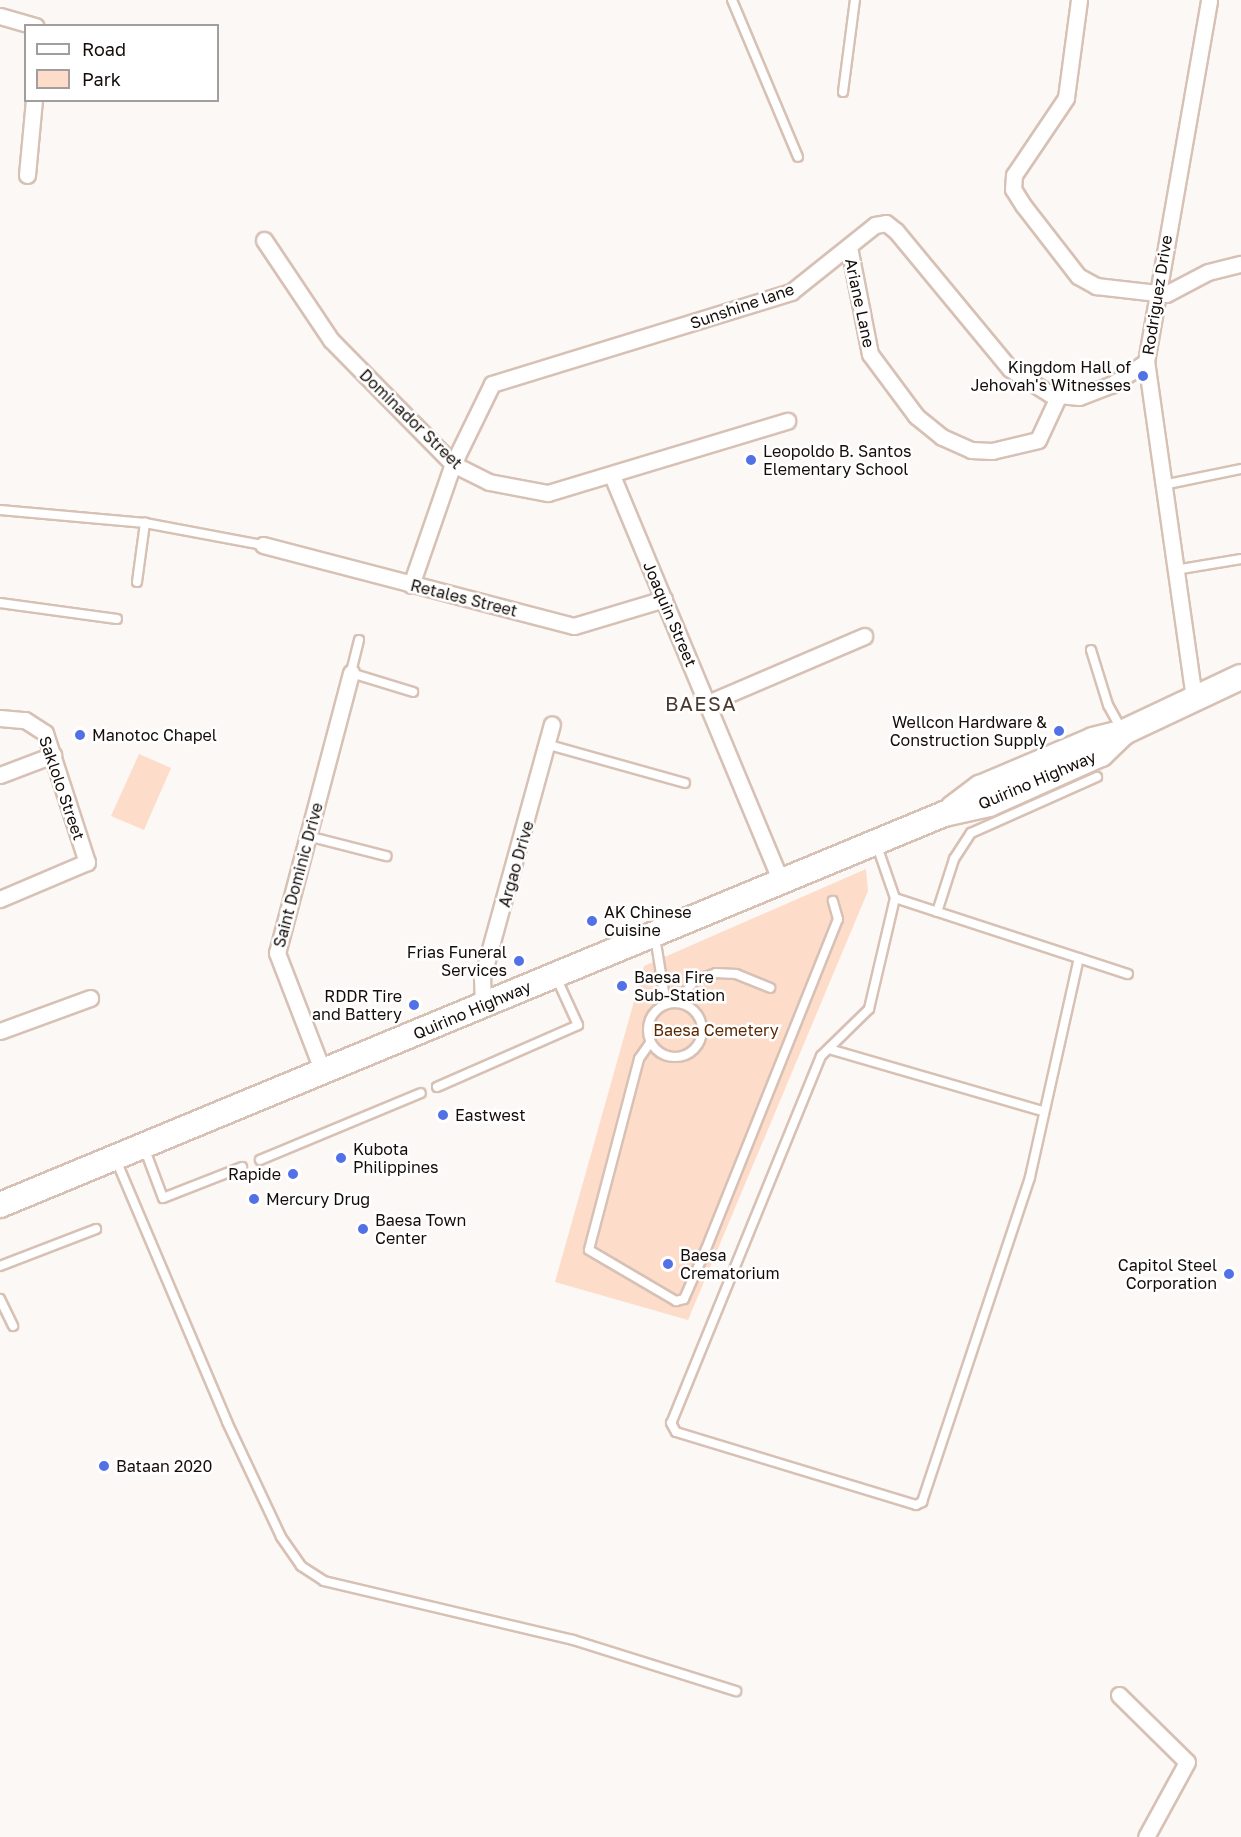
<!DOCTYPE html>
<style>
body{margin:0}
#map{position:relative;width:1241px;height:1837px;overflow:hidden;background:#fcf8f5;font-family:"Golos Text",sans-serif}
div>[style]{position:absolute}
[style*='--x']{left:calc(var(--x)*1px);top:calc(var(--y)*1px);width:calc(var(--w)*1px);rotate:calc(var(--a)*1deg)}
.green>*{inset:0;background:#fddcca}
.roads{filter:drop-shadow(2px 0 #d7c1b5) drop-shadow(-2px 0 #d7c1b5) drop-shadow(0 2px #d7c1b5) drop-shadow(0 -2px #d7c1b5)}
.lane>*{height:8px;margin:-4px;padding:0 4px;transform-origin:4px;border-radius:4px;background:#fff}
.lane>.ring{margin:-4px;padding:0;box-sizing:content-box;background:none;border:8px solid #fff;border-radius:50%}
.street>*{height:15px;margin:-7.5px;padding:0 7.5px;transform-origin:7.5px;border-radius:7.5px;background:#fff}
.primary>*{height:24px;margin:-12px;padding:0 12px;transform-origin:12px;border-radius:12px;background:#fff}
.dots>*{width:16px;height:16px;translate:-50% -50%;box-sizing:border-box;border:3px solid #fff;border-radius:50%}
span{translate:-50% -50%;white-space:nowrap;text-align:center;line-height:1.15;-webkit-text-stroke:5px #fff;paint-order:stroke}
.street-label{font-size:16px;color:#140d09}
.poi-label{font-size:16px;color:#140d09}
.right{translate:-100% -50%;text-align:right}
.left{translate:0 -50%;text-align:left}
.park-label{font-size:16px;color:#5b2800}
.quarter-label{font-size:20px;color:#4b3a30;letter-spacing:1.5px}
.legend{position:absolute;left:24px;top:24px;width:195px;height:78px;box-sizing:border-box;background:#fff;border:2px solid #a19e9d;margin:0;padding:8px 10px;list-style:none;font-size:18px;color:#140d09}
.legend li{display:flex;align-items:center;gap:12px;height:30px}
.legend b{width:30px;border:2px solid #a19e9d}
</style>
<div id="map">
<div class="green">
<div style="clip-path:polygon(139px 754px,171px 768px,144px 830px,111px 816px)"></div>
<div style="clip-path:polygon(866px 869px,868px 891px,688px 1320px,555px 1282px,644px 966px)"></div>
</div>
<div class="roads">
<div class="lane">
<div style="--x:732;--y:0;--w:170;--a:67.2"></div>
<div style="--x:843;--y:92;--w:93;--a:-82.6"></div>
<div style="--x:1163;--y:485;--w:80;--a:-11.6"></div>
<div style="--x:0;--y:510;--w:146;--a:5.1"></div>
<div style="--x:145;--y:523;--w:120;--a:10.6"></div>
<div style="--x:1175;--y:570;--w:67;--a:-9.5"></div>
<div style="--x:137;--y:582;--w:60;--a:-82.3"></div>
<div style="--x:0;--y:603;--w:118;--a:7.8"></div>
<div style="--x:359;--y:640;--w:34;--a:104"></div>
<div style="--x:351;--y:673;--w:65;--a:17"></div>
<div style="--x:1091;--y:650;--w:58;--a:72.8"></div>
<div style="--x:1108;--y:705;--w:26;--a:61"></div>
<div style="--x:549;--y:745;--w:141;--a:15.6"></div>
<div style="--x:308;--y:836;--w:81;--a:14.4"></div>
<div style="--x:877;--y:846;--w:55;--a:70.9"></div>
<div style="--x:895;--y:898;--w:114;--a:103.2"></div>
<div style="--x:869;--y:1009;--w:67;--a:135.6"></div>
<div style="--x:821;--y:1056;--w:396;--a:112.2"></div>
<div style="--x:671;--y:1423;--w:10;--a:61"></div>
<div style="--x:676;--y:1432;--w:251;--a:16.9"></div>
<div style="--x:916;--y:1505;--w:7;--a:-27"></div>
<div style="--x:922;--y:1502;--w:342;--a:-71.6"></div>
<div style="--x:1030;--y:1177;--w:224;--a:-77.4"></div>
<div style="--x:895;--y:898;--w:245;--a:18.1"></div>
<div style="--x:937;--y:912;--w:56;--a:-72.2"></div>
<div style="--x:954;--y:859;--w:31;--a:-57"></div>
<div style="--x:971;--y:833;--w:138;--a:-24"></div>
<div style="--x:655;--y:937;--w:68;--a:80.7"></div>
<div class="ring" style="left:648px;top:1003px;width:46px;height:46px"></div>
<div style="--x:677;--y:1003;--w:29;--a:-52"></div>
<div style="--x:695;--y:980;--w:22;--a:-18"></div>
<div style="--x:716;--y:973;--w:20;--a:3"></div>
<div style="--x:736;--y:974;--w:37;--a:22"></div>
<div style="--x:650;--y:1043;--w:19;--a:125"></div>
<div style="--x:639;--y:1059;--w:197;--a:104.7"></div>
<div style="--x:589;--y:1250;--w:101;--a:30.4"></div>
<div style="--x:676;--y:1301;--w:8;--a:-14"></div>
<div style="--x:684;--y:1299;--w:55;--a:-66.3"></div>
<div style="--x:706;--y:1249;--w:355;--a:-68.2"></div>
<div style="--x:838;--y:919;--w:19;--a:-106"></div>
<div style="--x:829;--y:1049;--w:223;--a:16.2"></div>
<div style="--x:437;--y:1087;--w:154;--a:-23.7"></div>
<div style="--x:578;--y:1025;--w:53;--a:-114.6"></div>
<div style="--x:145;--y:1150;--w:51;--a:69.4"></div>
<div style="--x:163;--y:1198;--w:85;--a:-21.4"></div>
<div style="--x:116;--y:1160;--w:285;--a:67"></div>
<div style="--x:227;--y:1422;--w:127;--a:64.8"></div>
<div style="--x:281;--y:1537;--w:35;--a:55"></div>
<div style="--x:301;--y:1566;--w:27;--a:33"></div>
<div style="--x:324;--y:1581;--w:256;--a:13.3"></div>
<div style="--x:573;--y:1640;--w:171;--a:17.4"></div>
<div style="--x:260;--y:1160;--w:174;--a:-22.6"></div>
<div style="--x:0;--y:1266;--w:103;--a:-21.1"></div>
<div style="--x:0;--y:1299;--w:30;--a:64"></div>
</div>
<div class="street">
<div style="--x:1079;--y:0;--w:99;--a:97.6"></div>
<div style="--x:1066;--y:98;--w:93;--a:124"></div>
<div style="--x:1014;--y:175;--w:14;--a:94"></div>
<div style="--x:1013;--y:189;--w:19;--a:58"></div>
<div style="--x:1023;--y:205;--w:90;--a:52.2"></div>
<div style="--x:1078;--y:276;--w:21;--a:29"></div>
<div style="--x:1096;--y:286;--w:70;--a:6.5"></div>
<div style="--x:1166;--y:294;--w:47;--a:-27.6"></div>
<div style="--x:1208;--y:272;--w:34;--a:-14"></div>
<div style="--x:0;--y:16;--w:37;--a:16"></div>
<div style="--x:27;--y:175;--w:75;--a:-84.7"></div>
<div style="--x:264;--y:240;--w:120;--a:56.2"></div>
<div style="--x:331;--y:340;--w:174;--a:45.5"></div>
<div style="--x:453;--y:464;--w:40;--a:26.6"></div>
<div style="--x:489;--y:482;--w:60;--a:10.6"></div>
<div style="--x:548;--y:493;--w:250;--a:-16.8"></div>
<div style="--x:849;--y:247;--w:109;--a:78.9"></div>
<div style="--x:870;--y:354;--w:77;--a:53.4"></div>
<div style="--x:916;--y:416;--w:33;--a:39"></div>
<div style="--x:942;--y:437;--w:32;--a:24"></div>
<div style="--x:971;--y:450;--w:21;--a:3"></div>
<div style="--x:992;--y:451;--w:47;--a:-13.4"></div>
<div style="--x:1038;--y:440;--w:47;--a:-65.1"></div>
<div style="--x:613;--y:478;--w:440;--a:67.4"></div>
<div style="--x:263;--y:545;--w:321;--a:14.6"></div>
<div style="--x:574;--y:626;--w:94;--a:-16.7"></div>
<div style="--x:411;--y:585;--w:128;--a:-70.9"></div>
<div style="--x:453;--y:464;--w:89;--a:-64"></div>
<div style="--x:492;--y:384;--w:313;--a:-17.1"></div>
<div style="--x:791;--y:292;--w:107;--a:-38.6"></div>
<div style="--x:875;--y:225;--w:11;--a:-10"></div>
<div style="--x:886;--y:223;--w:13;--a:39"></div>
<div style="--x:896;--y:231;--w:179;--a:50.4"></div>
<div style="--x:1010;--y:369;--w:47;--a:32"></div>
<div style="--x:1050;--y:394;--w:29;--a:6"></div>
<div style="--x:1079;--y:397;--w:34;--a:-21"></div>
<div style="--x:1111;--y:385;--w:42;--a:-33.3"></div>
<div style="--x:1194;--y:698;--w:339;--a:-98.1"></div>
<div style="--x:1146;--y:362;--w:367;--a:-80.1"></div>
<div style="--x:708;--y:703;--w:170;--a:-23.2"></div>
<div style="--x:0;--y:718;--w:25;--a:5"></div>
<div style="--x:25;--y:720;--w:24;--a:33"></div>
<div style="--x:45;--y:733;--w:136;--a:72"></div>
<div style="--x:87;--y:862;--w:95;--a:157"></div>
<div style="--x:0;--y:775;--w:57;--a:-20.7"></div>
<div style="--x:483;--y:1005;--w:27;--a:-92"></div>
<div style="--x:482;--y:978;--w:263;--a:-74.6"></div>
<div style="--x:0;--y:1031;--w:96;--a:-20.1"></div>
<div style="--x:323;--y:1072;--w:128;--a:-111.1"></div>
<div style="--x:277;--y:953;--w:290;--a:-75.2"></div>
<div style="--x:1119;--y:1695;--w:95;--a:44.6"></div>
<div style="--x:1187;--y:1762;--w:85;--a:118.7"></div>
</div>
<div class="primary">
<div style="--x:953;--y:808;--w:34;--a:-37"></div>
<div style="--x:980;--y:788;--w:123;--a:-23"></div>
<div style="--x:1093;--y:740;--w:32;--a:-14"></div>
<div style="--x:1124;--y:732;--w:129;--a:-25.2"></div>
<div style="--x:0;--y:1205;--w:1022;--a:-22.5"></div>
<div style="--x:944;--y:814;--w:46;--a:-12.5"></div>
<div style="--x:989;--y:804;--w:123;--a:-24.1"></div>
<div style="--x:1101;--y:754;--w:32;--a:-44"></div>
</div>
</div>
<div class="dots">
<div style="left:1143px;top:376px;background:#5271e6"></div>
<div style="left:751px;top:460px;background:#5271e6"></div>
<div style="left:1059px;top:731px;background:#5271e6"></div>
<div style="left:80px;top:735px;background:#5271e6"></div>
<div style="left:592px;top:921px;background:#5271e6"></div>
<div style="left:519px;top:961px;background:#5271e6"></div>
<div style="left:622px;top:986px;background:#5271e6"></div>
<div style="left:414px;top:1005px;background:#5271e6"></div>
<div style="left:443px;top:1115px;background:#5271e6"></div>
<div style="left:341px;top:1158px;background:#5271e6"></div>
<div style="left:293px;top:1174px;background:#5271e6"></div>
<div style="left:254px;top:1199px;background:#5271e6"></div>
<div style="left:363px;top:1229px;background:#5271e6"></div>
<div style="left:668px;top:1264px;background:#5271e6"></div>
<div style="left:1229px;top:1274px;background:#5271e6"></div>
<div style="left:104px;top:1466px;background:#5271e6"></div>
</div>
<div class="street-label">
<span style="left:1157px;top:295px;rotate:-81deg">Rodriguez Drive</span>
<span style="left:860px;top:303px;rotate:78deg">Ariane Lane</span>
<span style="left:742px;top:306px;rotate:-19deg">Sunshine lane</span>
<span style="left:411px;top:419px;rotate:44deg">Dominador Street</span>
<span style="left:464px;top:598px;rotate:14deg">Retales Street</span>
<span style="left:670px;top:614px;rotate:67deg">Joaquin Street</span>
<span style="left:1037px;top:780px;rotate:-23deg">Quirino Highway</span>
<span style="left:62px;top:788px;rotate:71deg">Saklolo Street</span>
<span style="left:516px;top:864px;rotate:-74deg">Argao Drive</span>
<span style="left:298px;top:875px;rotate:-75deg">Saint Dominic Drive</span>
<span style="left:472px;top:1010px;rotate:-23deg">Quirino Highway</span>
</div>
<div class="poi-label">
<span class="right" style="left:1131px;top:376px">Kingdom Hall of<br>Jehovah's Witnesses</span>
<span class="left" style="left:763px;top:460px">Leopoldo B. Santos<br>Elementary School</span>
<span class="right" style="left:1047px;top:731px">Wellcon Hardware &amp;<br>Construction Supply</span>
<span class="left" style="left:92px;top:735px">Manotoc Chapel</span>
<span class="left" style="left:604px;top:921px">AK Chinese<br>Cuisine</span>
<span class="right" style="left:507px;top:961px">Frias Funeral<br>Services</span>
<span class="left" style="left:634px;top:986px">Baesa Fire<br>Sub-Station</span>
<span class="right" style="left:402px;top:1005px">RDDR Tire<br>and Battery</span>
<span class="left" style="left:455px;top:1115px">Eastwest</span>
<span class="left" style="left:353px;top:1158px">Kubota<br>Philippines</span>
<span class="right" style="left:281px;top:1174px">Rapide</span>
<span class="left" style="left:266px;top:1199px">Mercury Drug</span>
<span class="left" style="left:375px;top:1229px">Baesa Town<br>Center</span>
<span class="left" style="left:680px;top:1264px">Baesa<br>Crematorium</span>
<span class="right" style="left:1217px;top:1274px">Capitol Steel<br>Corporation</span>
<span class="left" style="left:116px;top:1466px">Bataan 2020</span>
</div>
<div class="park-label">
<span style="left:716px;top:1030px">Baesa Cemetery</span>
</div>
<div class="quarter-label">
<span style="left:701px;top:703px">BAESA</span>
</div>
<ul class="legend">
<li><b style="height:8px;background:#fff"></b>Road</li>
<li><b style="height:16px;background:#fddcca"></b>Park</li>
</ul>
</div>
